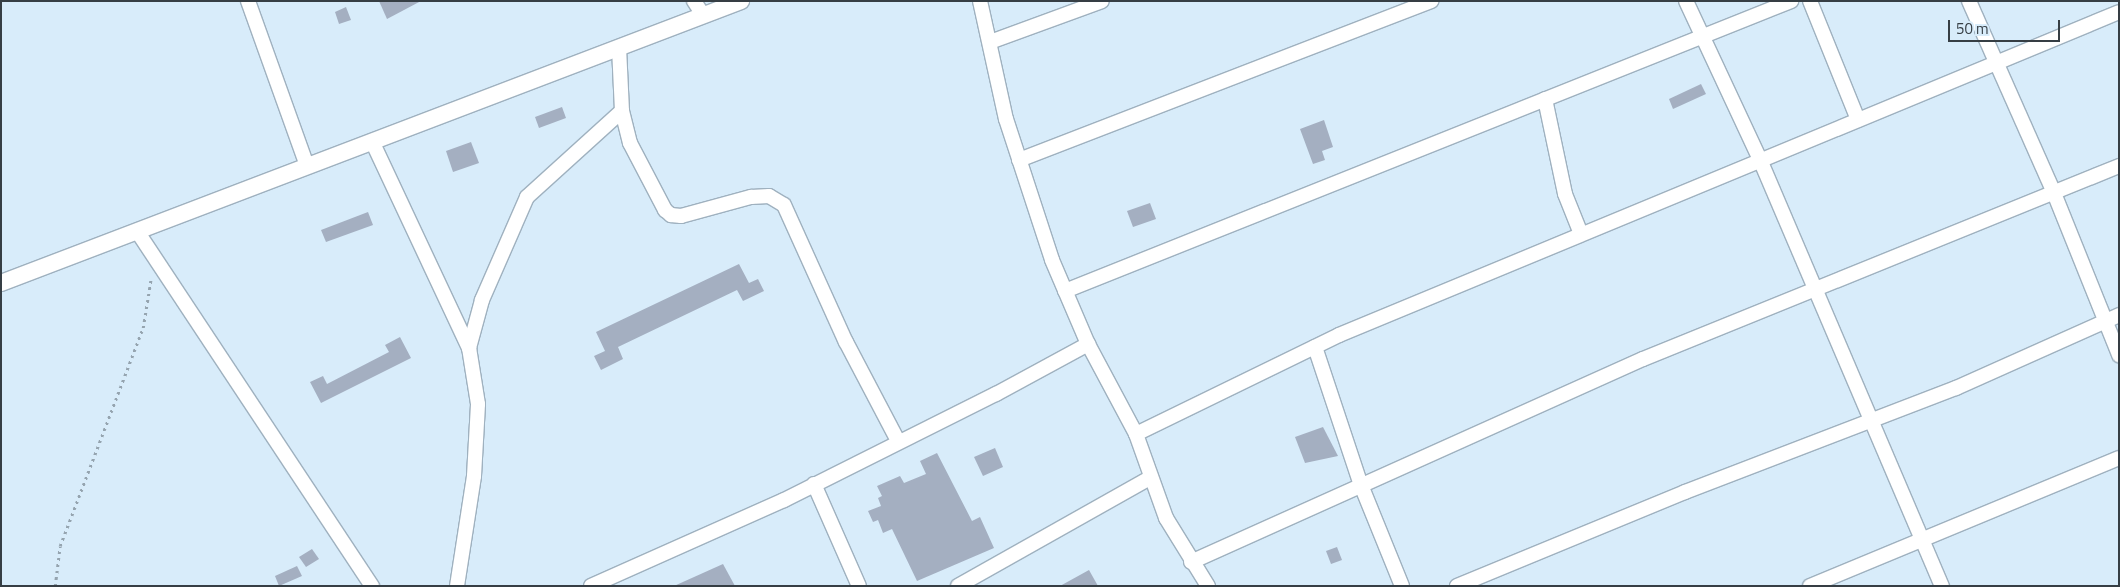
<!DOCTYPE html>
<style>
body{margin:0}
#map{position:relative;width:2120px;height:587px;overflow:hidden;background:#d8ecfa;font-family:"Titillium Web",sans-serif}
div>[style]{position:absolute}
[style*='--x']{left:calc(var(--x)*1px);top:calc(var(--y)*1px);width:calc(var(--w)*1px);rotate:calc(var(--a)*1deg)}
.building>*{inset:0;background:#a4afc1}
.path>*{height:2.5px;margin-top:-1.25px;transform-origin:0;background:repeating-linear-gradient(90deg,#95a4af 0 2.5px,transparent 0 6.5px)}
.roads{filter:drop-shadow(1px 0 #9fb1bf) drop-shadow(-1px 0 #9fb1bf) drop-shadow(0 1px #9fb1bf) drop-shadow(0 -1px #9fb1bf)}
.minor>*{height:14px;margin:-7px;padding:0 7px;transform-origin:7px;border-radius:7px;background:#fff}
.tertiary>*{height:16px;margin:-8px;padding:0 8px;transform-origin:8px;border-radius:8px;background:#fff}
span{translate:-50% -50%;white-space:nowrap;text-align:center;line-height:1.15;-webkit-text-stroke:5px #d8ecfa;paint-order:stroke}
.frame{position:absolute;inset:0;border:2px solid #363e44;pointer-events:none}
.scale{position:absolute;left:1948px;top:20px;width:112px;height:22px;box-sizing:border-box;border:2px solid #363e44;border-top:0;padding-left:6px;font-size:15px;line-height:18px;white-space:nowrap;color:#363e44;-webkit-text-stroke:4px #d8ecfa;paint-order:stroke}
</style>
<div id="map">
<div class="building">
<div style="clip-path:polygon(379px 1px,421px 1px,387px 19px)"></div>
<div style="clip-path:polygon(346px 7px,351px 20px,339px 24px,335px 12px)"></div>
<div style="clip-path:polygon(1701px 84px,1706px 94px,1673px 109px,1669px 99px)"></div>
<div style="clip-path:polygon(562px 107px,566px 118px,539px 128px,535px 117px)"></div>
<div style="clip-path:polygon(1324px 120px,1333px 147px,1322px 151px,1325px 160px,1313px 164px,1300px 129px)"></div>
<div style="clip-path:polygon(471px 142px,479px 163px,453px 172px,446px 151px)"></div>
<div style="clip-path:polygon(1150px 203px,1156px 219px,1133px 227px,1127px 211px)"></div>
<div style="clip-path:polygon(368px 212px,373px 225px,326px 242px,321px 230px)"></div>
<div style="clip-path:polygon(739px 264px,749px 283px,758px 279px,764px 291px,743px 301px,737px 290px,618px 347px,623px 359px,601px 370px,594px 356px,605px 351px,596px 332px)"></div>
<div style="clip-path:polygon(400px 337px,411px 358px,321px 403px,310px 382px,323px 376px,327px 384px,389px 352px,385px 345px)"></div>
<div style="clip-path:polygon(1323px 427px,1338px 456px,1305px 463px,1295px 437px)"></div>
<div style="clip-path:polygon(995px 448px,1003px 467px,983px 476px,974px 457px)"></div>
<div style="clip-path:polygon(937px 453px,972px 521px,980px 517px,994px 548px,917px 581px,892px 529px,883px 533px,878px 520px,873px 522px,868px 511px,881px 506px,878px 498px,882px 496px,877px 486px,900px 476px,904px 483px,926px 474px,920px 461px)"></div>
<div style="clip-path:polygon(1337px 547px,1342px 560px,1331px 564px,1326px 551px)"></div>
<div style="clip-path:polygon(312px 549px,319px 559px,306px 567px,299px 557px)"></div>
<div style="clip-path:polygon(723px 564px,735px 586px,674px 586px)"></div>
<div style="clip-path:polygon(297px 566px,302px 576px,279px 586px,275px 576px)"></div>
<div style="clip-path:polygon(1089px 570px,1098px 586px,1060px 586px)"></div>
</div>
<div class="path">
<div style="--x:55;--y:586;--w:40;--a:-82.9"></div>
<div style="--x:60;--y:546;--w:233;--a:-69.2"></div>
<div style="--x:143;--y:328;--w:51;--a:-80.9"></div>
</div>
<div class="roads">
<div class="minor">
<div style="--x:248;--y:1;--w:175;--a:70.3"></div>
<div style="--x:694;--y:1;--w:17;--a:57"></div>
<div style="--x:980;--y:1;--w:121;--a:77.6"></div>
<div style="--x:1006;--y:119;--w:148;--a:71.9"></div>
<div style="--x:1052;--y:260;--w:91;--a:66.8"></div>
<div style="--x:1088;--y:344;--w:102;--a:61.9"></div>
<div style="--x:1136;--y:434;--w:89;--a:70.3"></div>
<div style="--x:1166;--y:518;--w:80;--a:58.3"></div>
<div style="--x:1686;--y:1;--w:178;--a:65"></div>
<div style="--x:1761;--y:162;--w:461;--a:66.9"></div>
<div style="--x:1810;--y:1;--w:128;--a:68"></div>
<div style="--x:1969;--y:1;--w:210;--a:66.1"></div>
<div style="--x:2054;--y:193;--w:175;--a:68.1"></div>
<div style="--x:990;--y:42;--w:119;--a:-20.1"></div>
<div style="--x:1545;--y:99;--w:97;--a:78.1"></div>
<div style="--x:1565;--y:194;--w:43;--a:68.2"></div>
<div style="--x:622;--y:111;--w:33;--a:76"></div>
<div style="--x:630;--y:143;--w:76;--a:62.4"></div>
<div style="--x:665;--y:210;--w:8;--a:40"></div>
<div style="--x:671;--y:215;--w:10;--a:6"></div>
<div style="--x:681;--y:216;--w:73;--a:-15.2"></div>
<div style="--x:751;--y:197;--w:18;--a:-3"></div>
<div style="--x:769;--y:196;--w:17;--a:31"></div>
<div style="--x:784;--y:205;--w:150;--a:65.7"></div>
<div style="--x:846;--y:342;--w:112;--a:62.3"></div>
<div style="--x:372;--y:141;--w:229;--a:64.9"></div>
<div style="--x:1019;--y:160;--w:442;--a:-21.1"></div>
<div style="--x:137;--y:231;--w:426;--a:56.5"></div>
<div style="--x:1065;--y:291;--w:782;--a:-21.77"></div>
<div style="--x:1315;--y:347;--w:145;--a:71.6"></div>
<div style="--x:1361;--y:485;--w:109;--a:67.9"></div>
<div style="--x:1136;--y:434;--w:226;--a:-26"></div>
<div style="--x:1339;--y:335;--w:844;--a:-22.49"></div>
<div style="--x:814;--y:484;--w:111;--a:66.2"></div>
<div style="--x:1191;--y:562;--w:495;--a:-24.2"></div>
<div style="--x:1643;--y:359;--w:514;--a:-22.07"></div>
<div style="--x:457;--y:586;--w:111;--a:-81.2"></div>
<div style="--x:474;--y:476;--w:72;--a:-86.8"></div>
<div style="--x:478;--y:404;--w:57;--a:-99.1"></div>
<div style="--x:469;--y:348;--w:50;--a:-74.8"></div>
<div style="--x:482;--y:300;--w:112;--a:-66.4"></div>
<div style="--x:527;--y:197;--w:128;--a:-42.2"></div>
<div style="--x:622;--y:111;--w:64;--a:-92.7"></div>
<div style="--x:591;--y:586;--w:211;--a:-24"></div>
<div style="--x:784;--y:500;--w:237;--a:-26.6"></div>
<div style="--x:996;--y:394;--w:105;--a:-28.5"></div>
<div style="--x:958;--y:586;--w:220;--a:-29.4"></div>
<div style="--x:1457;--y:586;--w:247;--a:-22.4"></div>
<div style="--x:1685;--y:492;--w:290;--a:-21"></div>
<div style="--x:1956;--y:388;--w:179;--a:-24.1"></div>
<div style="--x:1810;--y:586;--w:334;--a:-22.5"></div>
</div>
<div class="tertiary">
<div style="--x:1;--y:283;--w:792;--a:-20.86"></div>
</div>
</div>
<div class="frame"></div>
<div class="scale">50 m</div>
</div>
